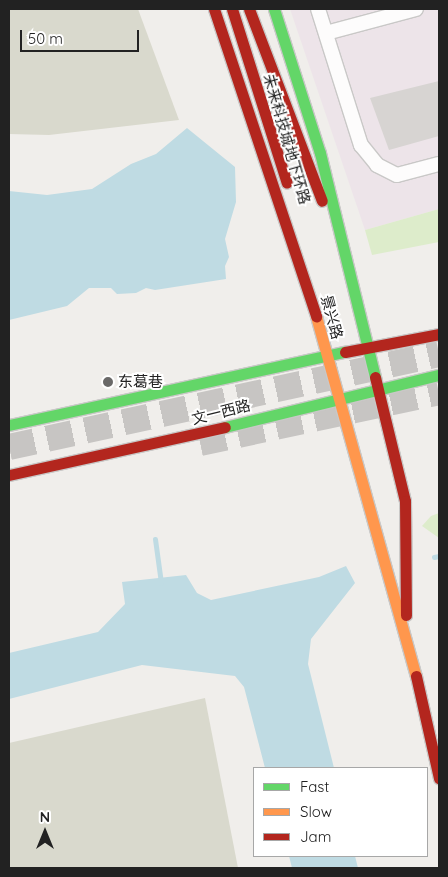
<!DOCTYPE html>
<meta charset="utf-8">
<style>
body{margin:0}
#map{position:relative;width:448px;height:877px;overflow:hidden;background:#f0eeeb;font-family:Quicksand,"Noto Sans SC",sans-serif}
div>[style]{position:absolute}
[style*='--x']{left:calc(var(--x)*1px);top:calc(var(--y)*1px);width:calc(var(--w)*1px);rotate:calc(var(--a)*1deg)}
.industrial>*{inset:0;background:#ede4e9}
.construction>*{inset:0;background:#d9d9cd}
.grass>*{inset:0;background:#ddeccb}
.water>*{inset:0;background:#bfdbe3}
.stream>*{height:5px;margin:-2.5px;padding:0 2.5px;transform-origin:2.5px;border-radius:2.5px;background:#bfdbe3}
.building>*{inset:0;background:#d7d4d2}
.highway-tunnel>*{height:26px;margin-top:-13px;transform-origin:0;background:repeating-linear-gradient(90deg,#c7c5c3 0 26px,transparent 0 39px)}
.roads{filter:drop-shadow(1px 0 #c9c8c7) drop-shadow(-1px 0 #c9c8c7) drop-shadow(0 1px #c9c8c7) drop-shadow(0 -1px #c9c8c7)}
.street>*{height:14px;margin:-7px;padding:0 7px;transform-origin:7px;border-radius:7px;background:#fdfcfc}
.fast>*{height:11px;margin:-5.5px;padding:0 5.5px;transform-origin:5.5px;border-radius:5.5px;background:#63d668}
.slow>*{height:11px;margin:-5.5px;padding:0 5.5px;transform-origin:5.5px;border-radius:5.5px;background:#ff974d}
.jam>*{height:11px;margin:-5.5px;padding:0 5.5px;transform-origin:5.5px;border-radius:5.5px;background:#b3261e}
.dots>*{width:14px;height:14px;translate:-50% -50%;box-sizing:border-box;border:2px solid #fff;border-radius:50%}
span{translate:-50% -50%;white-space:nowrap;text-align:center;line-height:1.15;-webkit-text-stroke:4px #fff;paint-order:stroke}
.street-label{font-size:15px;color:#222}
.poi-label{font-size:15px;color:#222}
.left{translate:0 -50%;text-align:left}
.frame{position:absolute;inset:0;border:10px solid #222;pointer-events:none}
.legend{position:absolute;left:253px;top:767px;width:175px;height:90px;box-sizing:border-box;background:#fff;border:1px solid #a7a7a7;margin:0;padding:6px 9px;list-style:none;font-size:15px;color:#222}
.legend li{display:flex;align-items:center;gap:10px;height:25px}
.legend b{width:25px;border:1px solid #a7a7a7}
.north{position:absolute;left:20px;top:807px;width:50px;height:50px;-webkit-text-stroke:4px #fff;paint-order:stroke;rotate:0deg;font-size:14px;font-weight:700;line-height:20px;text-align:center;color:#222}
.north::after{content:'';display:block;margin:auto;width:18px;height:22px;background:#222;clip-path:polygon(50% 0,100% 100%,50% 72%,0 100%)}
.scale{position:absolute;left:20px;top:30px;width:119px;height:22px;box-sizing:border-box;border:2px solid #222;border-top:0;padding-left:6px;font-size:15px;line-height:18px;white-space:nowrap;color:#222;-webkit-text-stroke:4px #fff;paint-order:stroke}
</style>
<div id="map">
<div class="industrial">
<div style="clip-path:polygon(290px 9px,439px 9px,439px 209px,365px 230px)"></div>
</div>
<div class="construction">
<div style="clip-path:polygon(9px 9px,138px 9px,179px 120px,49px 135px,9px 134px)"></div>
<div style="clip-path:polygon(205px 698px,238px 868px,9px 868px,9px 743px)"></div>
</div>
<div class="grass">
<div style="clip-path:polygon(439px 209px,439px 242px,372px 255px,365px 230px)"></div>
<div style="clip-path:polygon(439px 513px,439px 538px,422px 526px,431px 516px)"></div>
</div>
<div class="water">
<div style="clip-path:polygon(187px 128px,235px 167px,236px 202px,225px 239px,229px 257px,225px 266px,226px 279px,155px 290px,146px 288px,136px 293px,117px 294px,111px 288px,89px 288px,67px 306px,9px 320px,9px 191px,47px 195px,92px 189px,131px 164px,156px 154px)"></div>
<div style="clip-path:polygon(346px 566px,355px 583px,311px 639px,308px 664px,334px 768px,265px 768px,244px 687px,235px 676px,142px 665px,9px 699px,9px 653px,98px 632px,125px 604px,122px 582px,186px 575px,197px 593px,211px 600px,319px 577px)"></div>
<div style="clip-path:polygon(289px 856px,355px 856px,358px 868px,292px 868px)"></div>
</div>
<div class="stream">
<div style="--x:155;--y:539;--w:44;--a:82.2"></div>
<div style="--x:434;--y:557;--w:5;--a:-11"></div>
</div>
<div class="building">
<div style="clip-path:polygon(439px 81px,439px 136px,389px 150px,370px 98px)"></div>
</div>
<div class="highway-tunnel">
<div style="--x:200;--y:443;--w:244;--a:-12"></div>
<div style="--x:9;--y:447;--w:440;--a:-12.2"></div>
</div>
<div class="roads">
<div class="street">
<div style="--x:318;--y:9;--w:143;--a:72.5"></div>
<div style="--x:361;--y:145;--w:26;--a:51"></div>
<div style="--x:377;--y:165;--w:22;--a:27"></div>
<div style="--x:397;--y:175;--w:43;--a:-14.7"></div>
<div style="--x:326;--y:33;--w:93;--a:-14.9"></div>
</div>
<div class="fast">
<div style="--x:274;--y:9;--w:151;--a:72.3"></div>
<div style="--x:320;--y:153;--w:231;--a:76.2"></div>
<div style="--x:9;--y:425;--w:344;--a:-12.3"></div>
<div style="--x:225;--y:427;--w:220;--a:-13.7"></div>
</div>
<div class="slow">
<div style="--x:316;--y:316;--w:374;--a:74.5"></div>
</div>
<div class="jam">
<div style="--x:214;--y:9;--w:324;--a:71.6"></div>
<div style="--x:232;--y:9;--w:182;--a:72.5"></div>
<div style="--x:249;--y:9;--w:205;--a:69.2"></div>
<div style="--x:345;--y:352;--w:96;--a:-10.8"></div>
<div style="--x:375;--y:377;--w:128;--a:76.4"></div>
<div style="--x:405;--y:501;--w:114;--a:89.5"></div>
<div style="--x:9;--y:475;--w:221;--a:-12.5"></div>
<div style="--x:416;--y:676;--w:105;--a:77.3"></div>
</div>
</div>
<div class="dots">
<div style="left:108px;top:382px;background:#6a6968"></div>
</div>
<div class="street-label">
<span style="left:287px;top:139px;rotate:74deg">未来科技城地下环路</span>
<span style="left:332px;top:317px;rotate:75deg">景兴路</span>
<span style="left:221px;top:412px;rotate:-14deg">文一西路</span>
</div>
<div class="poi-label">
<span class="left" style="left:118px;top:382px">东葛巷</span>
</div>
<div class="frame"></div>
<ul class="legend">
<li><b style="height:6px;background:#63d668"></b>Fast</li>
<li><b style="height:6px;background:#ff974d"></b>Slow</li>
<li><b style="height:6px;background:#b3261e"></b>Jam</li>
</ul>
<div class="north">N</div>
<div class="scale">50 m</div>
</div>
